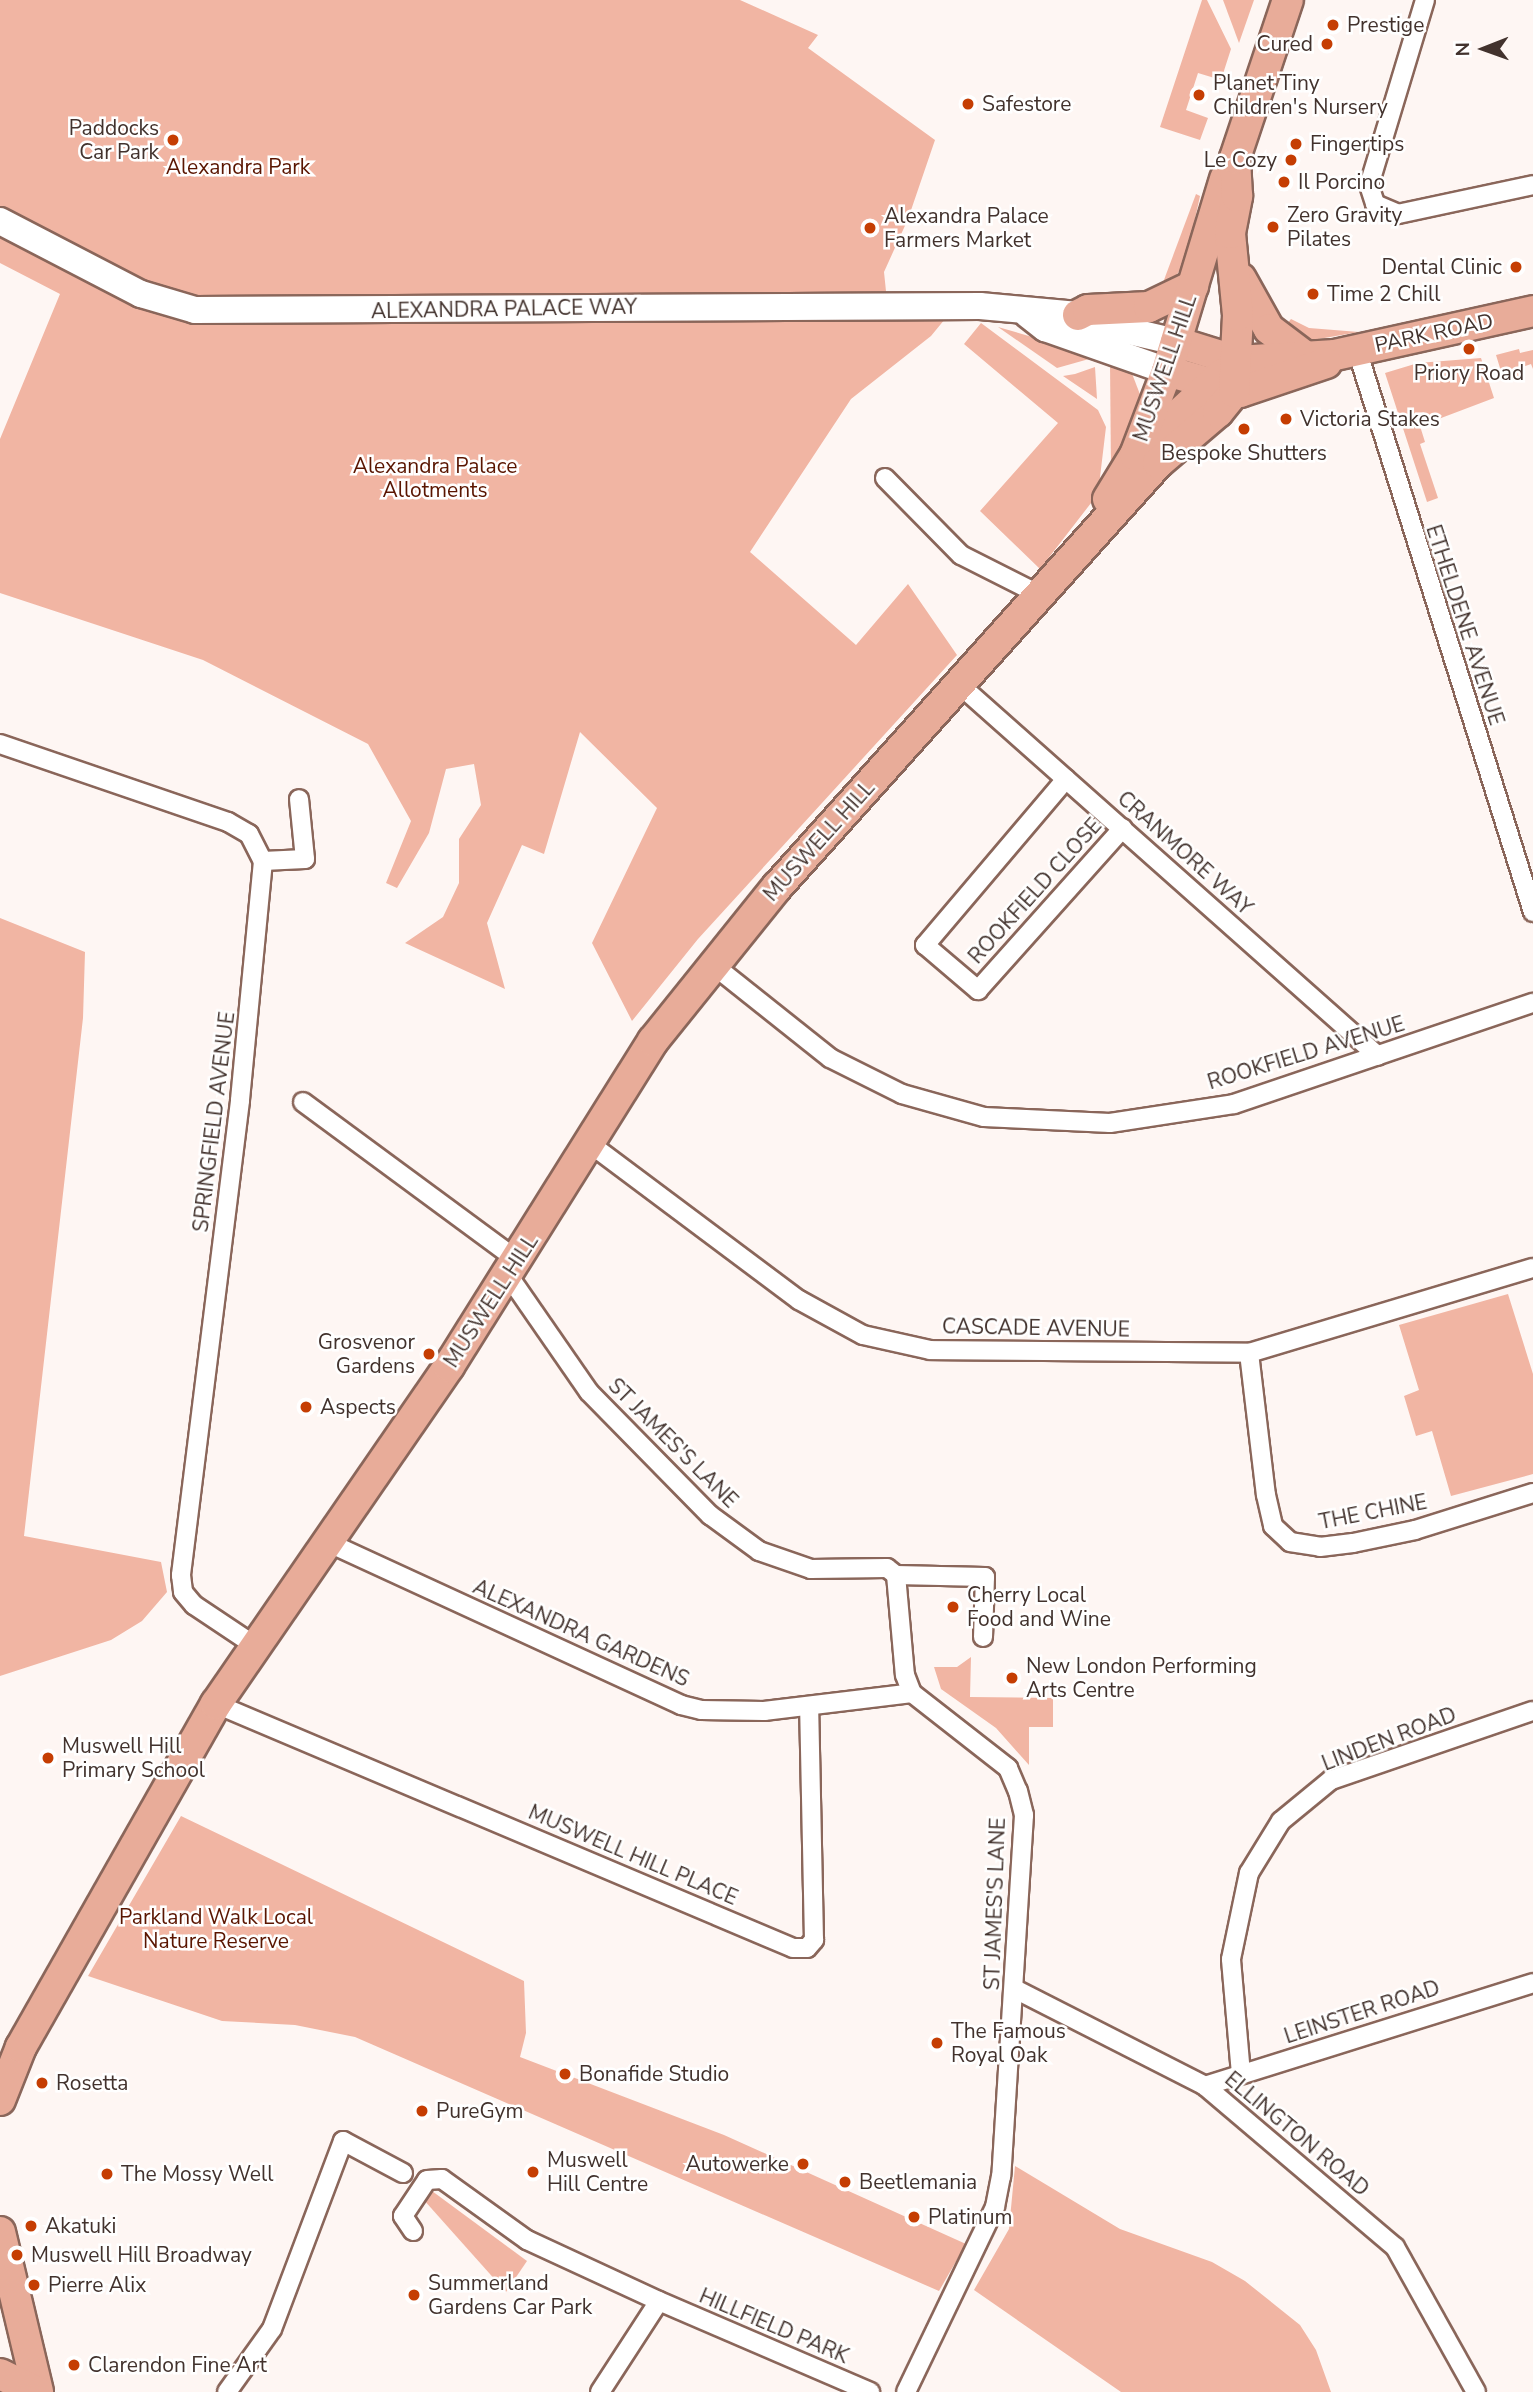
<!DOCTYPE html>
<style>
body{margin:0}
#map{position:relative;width:1533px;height:2392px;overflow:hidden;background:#fef6f3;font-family:"Nunito Sans",sans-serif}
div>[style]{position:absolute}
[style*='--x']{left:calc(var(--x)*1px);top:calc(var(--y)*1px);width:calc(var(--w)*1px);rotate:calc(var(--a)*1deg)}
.green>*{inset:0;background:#f1b5a3}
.roads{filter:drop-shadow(2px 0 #8a665a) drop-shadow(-2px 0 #8a665a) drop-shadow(0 2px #8a665a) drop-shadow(0 -2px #8a665a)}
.street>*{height:18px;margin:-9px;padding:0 9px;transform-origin:9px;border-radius:9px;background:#fff}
.secondary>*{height:26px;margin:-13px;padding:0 13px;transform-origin:13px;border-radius:13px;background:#fff}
.primary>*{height:30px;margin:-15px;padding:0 15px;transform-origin:15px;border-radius:15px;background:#e8ac99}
.dots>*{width:19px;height:19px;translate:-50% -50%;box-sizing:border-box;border:4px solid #fff;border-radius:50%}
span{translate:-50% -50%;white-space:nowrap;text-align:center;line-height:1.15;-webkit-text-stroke:5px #fff;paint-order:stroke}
.poi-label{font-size:21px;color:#42322d}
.left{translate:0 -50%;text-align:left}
.right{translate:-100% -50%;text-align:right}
.park-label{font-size:21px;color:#5a1500}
.street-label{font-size:21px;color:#42322d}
.north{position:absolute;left:1449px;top:14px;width:70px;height:70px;-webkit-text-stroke:5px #fff;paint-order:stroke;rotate:269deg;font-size:19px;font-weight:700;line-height:28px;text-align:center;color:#42322d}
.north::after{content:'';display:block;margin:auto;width:24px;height:32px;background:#42322d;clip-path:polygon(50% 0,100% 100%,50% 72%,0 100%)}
</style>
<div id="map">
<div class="green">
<div style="clip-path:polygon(0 0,740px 0,818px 35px,808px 48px,935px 140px,908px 219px,884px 272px,889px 320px,945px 319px,931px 336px,851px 399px,750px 552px,856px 645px,908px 584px,957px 655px,698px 939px,632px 1021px,592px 943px,657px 808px,580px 732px,544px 854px,522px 845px,487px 923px,505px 989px,405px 943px,443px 917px,459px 883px,459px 839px,481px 805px,474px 764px,446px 769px,429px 833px,397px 888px,386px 883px,411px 821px,368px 744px,203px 660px,0 593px,0 439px,60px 294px,0 263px)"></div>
<div style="clip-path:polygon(1202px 0,1207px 0,1231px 49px,1221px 80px,1198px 73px,1186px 110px,1208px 118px,1200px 140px,1160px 127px)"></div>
<div style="clip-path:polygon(1223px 0,1254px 0,1239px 43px)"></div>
<div style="clip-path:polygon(1196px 194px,1200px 196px,1186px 260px,1168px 289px,1161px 288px)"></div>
<div style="clip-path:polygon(1291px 319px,1309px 328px,1359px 332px,1307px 341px,1282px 330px)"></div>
<div style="clip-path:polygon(981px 323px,1098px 410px,1106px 427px,1098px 494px,1040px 569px,980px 511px,1058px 423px,964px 344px)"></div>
<div style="clip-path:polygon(998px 327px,1090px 354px,1089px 359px,1057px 368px)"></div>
<div style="clip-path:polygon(1519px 349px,1520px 353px,1533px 350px,1533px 369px,1531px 364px,1517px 369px,1519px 376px,1504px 381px,1496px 355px)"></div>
<div style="clip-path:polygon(1481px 358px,1494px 398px,1420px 426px,1425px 442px,1420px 444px,1438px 498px,1427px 502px,1385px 373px,1418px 363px)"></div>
<div style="clip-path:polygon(1110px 362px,1131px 371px,1141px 397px,1140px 410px,1111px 472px)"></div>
<div style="clip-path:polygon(1095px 367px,1097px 399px,1063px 376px,1075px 374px)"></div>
<div style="clip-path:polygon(0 918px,85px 952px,83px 1018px,24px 1536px,161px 1562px,167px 1592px,142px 1621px,111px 1640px,0 1676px)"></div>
<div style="clip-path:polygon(1508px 1294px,1533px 1374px,1533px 1474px,1451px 1496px,1432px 1431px,1416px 1436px,1404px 1396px,1419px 1390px,1399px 1325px)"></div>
<div style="clip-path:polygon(971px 1657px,970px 1697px,1053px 1698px,1053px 1727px,1029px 1727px,1029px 1765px,996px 1728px,941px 1689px,934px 1667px,957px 1667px)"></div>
<div style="clip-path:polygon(181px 1816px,524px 1981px,526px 2033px,520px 2057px,724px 2135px,966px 2244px,939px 2291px,355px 2037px,295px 2025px,222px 2021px,88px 1976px)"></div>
<div style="clip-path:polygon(1015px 2166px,1120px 2229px,1212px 2262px,1245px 2281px,1300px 2325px,1316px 2350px,1331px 2392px,1121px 2392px,974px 2290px,1009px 2229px)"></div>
<div style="clip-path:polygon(432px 2191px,527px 2261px,506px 2292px,423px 2199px)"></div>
</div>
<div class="roads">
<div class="street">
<div style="--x:1425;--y:0;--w:193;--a:106.8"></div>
<div style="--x:1369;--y:185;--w:20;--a:72"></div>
<div style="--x:1375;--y:204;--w:25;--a:23"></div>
<div style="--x:1398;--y:214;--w:138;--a:-12.1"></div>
<div style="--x:1357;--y:350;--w:589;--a:72.61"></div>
<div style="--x:885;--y:478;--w:108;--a:45.4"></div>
<div style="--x:961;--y:555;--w:91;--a:26.8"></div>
<div style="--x:961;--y:686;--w:557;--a:41.58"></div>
<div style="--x:0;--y:744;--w:241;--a:18.9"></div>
<div style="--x:228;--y:822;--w:24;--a:30"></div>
<div style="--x:249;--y:834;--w:30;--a:63"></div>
<div style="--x:263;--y:861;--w:241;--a:95.5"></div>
<div style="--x:240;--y:1101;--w:478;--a:97.1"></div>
<div style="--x:181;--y:1575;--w:17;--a:83"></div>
<div style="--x:183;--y:1592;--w:17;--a:50"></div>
<div style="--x:194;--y:1605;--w:72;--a:33.7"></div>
<div style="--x:1066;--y:779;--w:218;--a:130.3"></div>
<div style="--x:925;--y:945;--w:70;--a:40.3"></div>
<div style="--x:978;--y:990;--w:217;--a:-48.2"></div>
<div style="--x:263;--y:861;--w:42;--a:-2.7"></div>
<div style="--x:305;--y:859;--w:60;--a:-95.7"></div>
<div style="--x:712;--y:964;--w:151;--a:38.5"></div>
<div style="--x:830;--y:1058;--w:80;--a:26.6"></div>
<div style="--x:902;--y:1094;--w:85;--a:15.7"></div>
<div style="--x:984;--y:1117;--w:126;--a:2.7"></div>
<div style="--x:1110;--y:1123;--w:125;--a:-8.7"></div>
<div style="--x:1234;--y:1104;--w:316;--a:-18.7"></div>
<div style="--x:303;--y:1102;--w:266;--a:36.4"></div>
<div style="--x:589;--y:1143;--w:262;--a:36.8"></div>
<div style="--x:799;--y:1300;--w:73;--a:28.7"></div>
<div style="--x:863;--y:1335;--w:69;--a:12.6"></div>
<div style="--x:930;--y:1350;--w:319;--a:0.5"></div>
<div style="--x:1249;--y:1353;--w:296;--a:-16.7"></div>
<div style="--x:508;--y:1275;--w:142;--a:55.3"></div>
<div style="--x:589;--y:1392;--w:173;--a:45.5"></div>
<div style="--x:710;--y:1515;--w:61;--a:36.3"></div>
<div style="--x:759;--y:1551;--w:55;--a:19.1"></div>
<div style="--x:811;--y:1569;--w:76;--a:-0.8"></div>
<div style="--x:887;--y:1568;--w:11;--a:38"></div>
<div style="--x:896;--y:1575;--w:100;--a:84.9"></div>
<div style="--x:905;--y:1675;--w:19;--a:69"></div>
<div style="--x:912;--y:1693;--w:122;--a:38"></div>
<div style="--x:1008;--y:1768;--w:25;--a:67"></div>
<div style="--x:1018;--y:1791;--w:25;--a:76"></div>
<div style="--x:1024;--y:1815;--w:362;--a:93.6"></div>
<div style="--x:1001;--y:2176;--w:32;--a:101"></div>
<div style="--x:995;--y:2207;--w:205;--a:115.7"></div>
<div style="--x:1249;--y:1353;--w:143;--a:83.2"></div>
<div style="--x:1266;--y:1495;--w:32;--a:77"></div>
<div style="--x:1273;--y:1526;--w:23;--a:43"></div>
<div style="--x:1290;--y:1542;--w:30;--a:9"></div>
<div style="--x:1320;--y:1547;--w:33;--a:-7"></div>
<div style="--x:1353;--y:1543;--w:63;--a:-11.8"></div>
<div style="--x:1415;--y:1530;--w:124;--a:-17.4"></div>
<div style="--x:327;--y:1542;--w:390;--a:24.7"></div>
<div style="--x:681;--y:1705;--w:21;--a:14"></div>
<div style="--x:701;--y:1710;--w:63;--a:0.9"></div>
<div style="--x:764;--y:1711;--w:149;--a:-6.9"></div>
<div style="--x:896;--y:1575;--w:89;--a:1.3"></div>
<div style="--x:985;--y:1577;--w:60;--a:91.9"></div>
<div style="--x:216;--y:1704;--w:626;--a:22.92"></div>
<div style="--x:793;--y:1948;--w:14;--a:0"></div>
<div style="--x:807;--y:1948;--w:11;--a:-49"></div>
<div style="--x:814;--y:1940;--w:234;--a:-91.2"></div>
<div style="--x:1015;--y:1989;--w:213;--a:27"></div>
<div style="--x:1205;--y:2086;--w:249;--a:40.3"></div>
<div style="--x:1395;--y:2247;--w:166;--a:60.8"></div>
<div style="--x:1241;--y:2074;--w:115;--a:-95"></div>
<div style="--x:1231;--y:1959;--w:88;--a:-78.2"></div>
<div style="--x:1249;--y:1873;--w:61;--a:-58.4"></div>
<div style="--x:1281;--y:1821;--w:65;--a:-39.4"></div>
<div style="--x:1331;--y:1780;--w:213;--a:-18.9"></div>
<div style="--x:1205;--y:2086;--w:344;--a:-17.4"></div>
<div style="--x:413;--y:2231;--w:18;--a:-124"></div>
<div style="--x:403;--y:2216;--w:43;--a:-56.3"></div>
<div style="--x:427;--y:2180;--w:15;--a:-4"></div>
<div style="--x:442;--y:2179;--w:105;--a:35.7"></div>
<div style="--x:527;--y:2240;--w:145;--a:24.8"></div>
<div style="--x:227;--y:2392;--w:77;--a:-54.5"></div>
<div style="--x:272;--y:2329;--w:201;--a:-69.3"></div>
<div style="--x:343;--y:2141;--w:68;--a:28.1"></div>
<div style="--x:600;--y:2392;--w:108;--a:-57"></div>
<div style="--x:659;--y:2301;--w:230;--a:23.3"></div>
</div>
<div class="secondary">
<div style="--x:0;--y:221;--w:159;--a:27.4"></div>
<div style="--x:141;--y:294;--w:56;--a:16.5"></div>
<div style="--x:195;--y:310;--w:785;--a:-0.29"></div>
<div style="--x:980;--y:306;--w:98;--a:5.2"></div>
<div style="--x:1078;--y:315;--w:10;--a:37"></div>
<div style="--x:1086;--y:321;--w:92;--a:13.1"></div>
<div style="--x:1027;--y:314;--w:23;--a:38"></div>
<div style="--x:1045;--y:328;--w:129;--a:19.4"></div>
</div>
<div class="primary">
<div style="--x:1241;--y:279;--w:57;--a:60.8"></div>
<div style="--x:1269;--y:329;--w:41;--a:37.1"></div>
<div style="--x:1078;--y:315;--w:11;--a:-27"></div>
<div style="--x:1088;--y:310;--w:61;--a:-2.8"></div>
<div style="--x:1149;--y:307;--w:49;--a:-25.5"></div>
<div style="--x:1176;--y:342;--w:64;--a:17.3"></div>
<div style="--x:1237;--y:361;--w:98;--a:-3.5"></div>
<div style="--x:1335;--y:355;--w:203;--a:-12.5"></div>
<div style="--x:1167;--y:371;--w:76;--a:16"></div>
<div style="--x:1240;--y:392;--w:91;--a:-18.6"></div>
<div style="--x:1140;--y:450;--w:112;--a:-42.8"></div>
<div style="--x:1108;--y:499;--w:52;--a:-58.5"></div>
<div style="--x:1135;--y:455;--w:90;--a:-69.1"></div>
<div style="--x:1167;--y:371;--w:201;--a:-73.2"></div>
<div style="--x:0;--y:2100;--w:57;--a:-68.4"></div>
<div style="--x:21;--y:2047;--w:395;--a:-60.4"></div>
<div style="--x:216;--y:1704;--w:411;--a:-55.4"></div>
<div style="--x:449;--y:1366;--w:384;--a:-57.9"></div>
<div style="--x:653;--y:1041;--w:198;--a:-51.2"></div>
<div style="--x:777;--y:887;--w:570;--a:-48.06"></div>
<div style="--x:1158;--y:463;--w:79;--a:-40.4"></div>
<div style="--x:1218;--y:412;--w:26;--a:-51"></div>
<div style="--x:1234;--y:392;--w:77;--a:-87"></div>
<div style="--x:1238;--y:315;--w:82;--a:-95.6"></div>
<div style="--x:1230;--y:233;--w:38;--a:-79"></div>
<div style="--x:1237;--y:196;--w:38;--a:-93"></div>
<div style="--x:1235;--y:158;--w:167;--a:-71.5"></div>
<div style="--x:0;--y:2232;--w:164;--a:76.6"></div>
<div style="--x:0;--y:2374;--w:41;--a:25.9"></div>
</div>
</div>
<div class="dots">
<div style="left:1333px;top:25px;background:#c53e03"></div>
<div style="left:1327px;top:44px;background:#c53e03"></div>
<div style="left:1199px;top:95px;background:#c53e03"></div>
<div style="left:968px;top:104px;background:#c53e03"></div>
<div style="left:173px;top:140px;background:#c53e03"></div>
<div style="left:1296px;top:144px;background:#c53e03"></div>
<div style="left:1291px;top:160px;background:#c53e03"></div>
<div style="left:1284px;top:182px;background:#c53e03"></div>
<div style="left:1273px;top:227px;background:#c53e03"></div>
<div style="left:870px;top:228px;background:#c53e03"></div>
<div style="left:1516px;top:267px;background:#c53e03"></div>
<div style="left:1313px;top:294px;background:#c53e03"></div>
<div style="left:1469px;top:349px;background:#c53e03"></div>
<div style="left:1286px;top:419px;background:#c53e03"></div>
<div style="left:1244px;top:429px;background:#c53e03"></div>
<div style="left:429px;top:1354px;background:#c53e03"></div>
<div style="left:306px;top:1407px;background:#c53e03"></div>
<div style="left:953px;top:1607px;background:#c53e03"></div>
<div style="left:1012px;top:1678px;background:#c53e03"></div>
<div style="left:48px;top:1758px;background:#c53e03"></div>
<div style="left:937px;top:2043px;background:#c53e03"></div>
<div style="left:565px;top:2074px;background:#c53e03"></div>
<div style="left:42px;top:2083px;background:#c53e03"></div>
<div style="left:422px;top:2111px;background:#c53e03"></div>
<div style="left:803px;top:2164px;background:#c53e03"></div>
<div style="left:533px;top:2172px;background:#c53e03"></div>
<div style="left:107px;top:2174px;background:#c53e03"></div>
<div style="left:845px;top:2182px;background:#c53e03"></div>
<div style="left:914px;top:2217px;background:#c53e03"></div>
<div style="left:31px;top:2226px;background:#c53e03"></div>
<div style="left:17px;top:2255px;background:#c53e03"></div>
<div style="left:34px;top:2285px;background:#c53e03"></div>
<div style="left:414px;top:2295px;background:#c53e03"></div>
<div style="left:74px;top:2365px;background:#c53e03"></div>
</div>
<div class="poi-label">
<span class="left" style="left:1347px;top:25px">Prestige</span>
<span class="right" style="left:1313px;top:44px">Cured</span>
<span class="left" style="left:1213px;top:95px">Planet Tiny<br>Children's Nursery</span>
<span class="left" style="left:982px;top:104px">Safestore</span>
<span class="right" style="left:159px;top:140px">Paddocks<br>Car Park</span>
<span class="left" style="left:1310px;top:144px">Fingertips</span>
<span class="right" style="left:1277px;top:160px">Le Cozy</span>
<span class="left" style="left:1298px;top:182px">Il Porcino</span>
<span class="left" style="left:1287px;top:227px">Zero Gravity<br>Pilates</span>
<span class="left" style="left:884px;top:228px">Alexandra Palace<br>Farmers Market</span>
<span class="right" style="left:1502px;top:267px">Dental Clinic</span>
<span class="left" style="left:1327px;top:294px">Time 2 Chill</span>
<span style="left:1469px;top:373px">Priory Road</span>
<span class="left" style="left:1300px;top:419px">Victoria Stakes</span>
<span style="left:1244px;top:453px">Bespoke Shutters</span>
<span class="right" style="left:415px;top:1354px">Grosvenor<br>Gardens</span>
<span class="left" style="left:320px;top:1407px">Aspects</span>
<span class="left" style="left:967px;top:1607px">Cherry Local<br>Food and Wine</span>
<span class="left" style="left:1026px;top:1678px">New London Performing<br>Arts Centre</span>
<span class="left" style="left:62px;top:1758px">Muswell Hill<br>Primary School</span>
<span class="left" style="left:951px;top:2043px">The Famous<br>Royal Oak</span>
<span class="left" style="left:579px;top:2074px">Bonafide Studio</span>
<span class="left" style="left:56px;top:2083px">Rosetta</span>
<span class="left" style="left:436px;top:2111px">PureGym</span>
<span class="left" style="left:547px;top:2172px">Muswell<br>Hill Centre</span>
<span class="right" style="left:789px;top:2164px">Autowerke</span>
<span class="left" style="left:121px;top:2174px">The Mossy Well</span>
<span class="left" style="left:859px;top:2182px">Beetlemania</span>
<span class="left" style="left:928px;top:2217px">Platinum</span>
<span class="left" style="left:45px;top:2226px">Akatuki</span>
<span class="left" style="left:31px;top:2255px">Muswell Hill Broadway</span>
<span class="left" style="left:428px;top:2295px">Summerland<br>Gardens Car Park</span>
<span class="left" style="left:48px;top:2285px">Pierre Alix</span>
<span class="left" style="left:88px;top:2365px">Clarendon Fine Art</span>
</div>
<div class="park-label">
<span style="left:238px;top:167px">Alexandra Park</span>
<span style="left:435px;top:478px">Alexandra Palace<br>Allotments</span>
<span style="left:216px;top:1929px">Parkland Walk Local<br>Nature Reserve</span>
</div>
<div class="street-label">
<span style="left:504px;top:309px;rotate:-1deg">ALEXANDRA PALACE WAY</span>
<span style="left:1434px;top:333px;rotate:-12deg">PARK ROAD</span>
<span style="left:1165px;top:368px;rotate:-71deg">MUSWELL HILL</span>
<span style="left:1465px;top:625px;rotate:72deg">ETHELDENE AVENUE</span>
<span style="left:819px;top:841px;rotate:-48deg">MUSWELL HILL</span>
<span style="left:1185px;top:853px;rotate:42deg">CRANMORE WAY</span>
<span style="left:1035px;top:891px;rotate:-48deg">ROOKFIELD CLOSE</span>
<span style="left:1306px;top:1053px;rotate:-17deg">ROOKFIELD AVENUE</span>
<span style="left:214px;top:1122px;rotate:-83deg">SPRINGFIELD AVENUE</span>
<span style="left:491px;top:1301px;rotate:-57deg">MUSWELL HILL</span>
<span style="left:1036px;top:1328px;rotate:1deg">CASCADE AVENUE</span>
<span style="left:673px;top:1443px;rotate:45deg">ST JAMES'S LANE</span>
<span style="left:1373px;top:1512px;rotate:-11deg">THE CHINE</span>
<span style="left:581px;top:1633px;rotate:24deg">ALEXANDRA GARDENS</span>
<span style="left:1389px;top:1739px;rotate:-21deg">LINDEN ROAD</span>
<span style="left:633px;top:1855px;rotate:23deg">MUSWELL HILL PLACE</span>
<span style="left:995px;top:1904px;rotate:-88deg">ST JAMES'S LANE</span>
<span style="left:1362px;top:2012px;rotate:-18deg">LEINSTER ROAD</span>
<span style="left:1297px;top:2134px;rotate:40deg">ELLINGTON ROAD</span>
<span style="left:774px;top:2326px;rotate:23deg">HILLFIELD PARK</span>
</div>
<div class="north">N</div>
</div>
